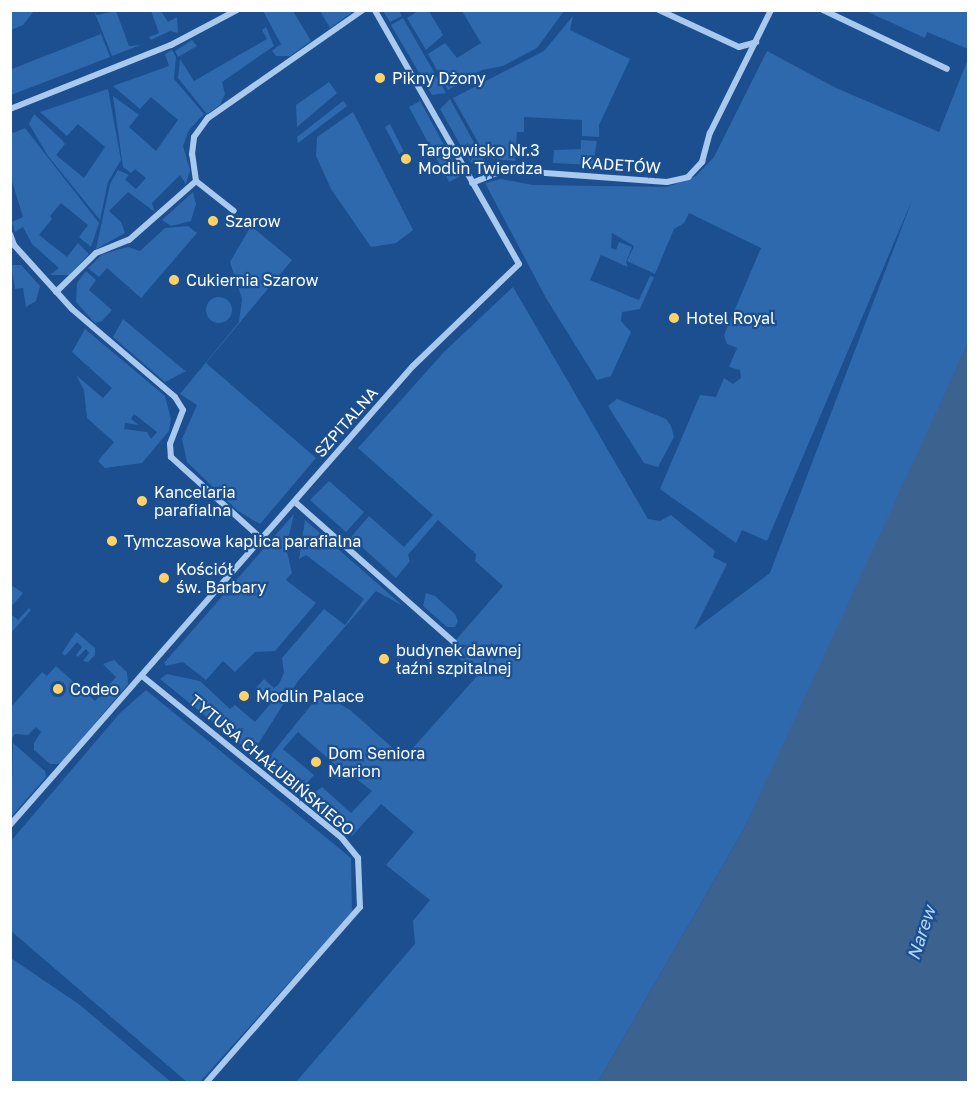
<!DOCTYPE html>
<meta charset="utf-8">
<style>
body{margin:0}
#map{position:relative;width:979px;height:1093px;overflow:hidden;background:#1b4f8f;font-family:"Golos Text",sans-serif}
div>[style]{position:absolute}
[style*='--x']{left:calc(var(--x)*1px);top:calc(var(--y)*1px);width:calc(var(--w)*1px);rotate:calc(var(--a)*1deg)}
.green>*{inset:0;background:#2e69ad}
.round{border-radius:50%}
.water>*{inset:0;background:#3c6290}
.street>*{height:6px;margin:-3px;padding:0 3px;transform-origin:3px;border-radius:3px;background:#a9c9ee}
.dots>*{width:16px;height:16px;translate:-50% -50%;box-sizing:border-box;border:3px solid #1b4f8f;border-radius:50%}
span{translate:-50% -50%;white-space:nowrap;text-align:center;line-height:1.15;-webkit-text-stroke:4.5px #1b4f8f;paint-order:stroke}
.poi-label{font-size:16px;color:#fff}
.left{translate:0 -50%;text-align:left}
.street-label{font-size:16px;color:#fff}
.water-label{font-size:18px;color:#b5d3f5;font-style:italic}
.frame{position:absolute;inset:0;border:12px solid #fff;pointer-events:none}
</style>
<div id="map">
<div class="green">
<div style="clip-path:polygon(420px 10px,429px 11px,443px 35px,426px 50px,407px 18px)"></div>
<div style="clip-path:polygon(10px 11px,11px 10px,34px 11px,23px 25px,11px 30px)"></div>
<div style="clip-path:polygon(94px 11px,97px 15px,116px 11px,129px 46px,141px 45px,112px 56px)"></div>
<div style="clip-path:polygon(151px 11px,161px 11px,168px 22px,177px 17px,178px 33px,170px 31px,151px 40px,149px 37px,159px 33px)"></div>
<div style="clip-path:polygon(263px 11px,293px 11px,311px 41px,290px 56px,276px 56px,272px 51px,281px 44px)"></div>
<div style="clip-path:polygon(320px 11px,354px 11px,330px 28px)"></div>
<div style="clip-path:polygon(383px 11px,399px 11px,402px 16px,390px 22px)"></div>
<div style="clip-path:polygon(462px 11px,564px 11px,537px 48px,503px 66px,482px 70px,448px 90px,428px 54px,445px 43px,457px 58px,481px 43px)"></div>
<div style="clip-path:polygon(866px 11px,968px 11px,968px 49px,927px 32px,925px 38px)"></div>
<div style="clip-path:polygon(573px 16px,570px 30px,630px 59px,599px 125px,599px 137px,582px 136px,582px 120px,524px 117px,524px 132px,517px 132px,515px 161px,487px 158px,453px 98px,544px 51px)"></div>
<div style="clip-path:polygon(403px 18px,446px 93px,432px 95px,391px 25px)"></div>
<div style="clip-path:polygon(266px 27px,274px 46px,222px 82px,225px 94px,220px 105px,207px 114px,178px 78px,180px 59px,194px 81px,267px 39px,262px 30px)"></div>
<div style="clip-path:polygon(101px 34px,110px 57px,11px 95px,11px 66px,12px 69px)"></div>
<div style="clip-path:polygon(192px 40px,197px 46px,178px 57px,175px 51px)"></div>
<div style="clip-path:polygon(172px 50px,176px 57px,174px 79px,204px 114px,189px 130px,183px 146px,190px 170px,186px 184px,180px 175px,152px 203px,155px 212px,128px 192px,109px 211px,121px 222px,125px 233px,96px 249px,110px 184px,118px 170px,129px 175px,125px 180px,136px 189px,146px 178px,135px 169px,131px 173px,123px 167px,113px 96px,139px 115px,129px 127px,156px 151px,178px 120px,151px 97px,140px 109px,113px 86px,169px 66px,165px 54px)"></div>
<div style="clip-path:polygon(767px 51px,836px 88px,939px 132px,968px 59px,968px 343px,822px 667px,744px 829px,598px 1082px,296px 1082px,415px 944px,413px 921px,430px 900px,386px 865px,414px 832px,381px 804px,352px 836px,307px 798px,322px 787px,351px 813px,372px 791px,350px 774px,348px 776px,298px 732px,283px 749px,314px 775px,299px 792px,160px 679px,167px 674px,200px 681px,230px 709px,235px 705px,255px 722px,271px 703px,255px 689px,264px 679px,274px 688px,279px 684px,284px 673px,282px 658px,324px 609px,345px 625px,364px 599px,306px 555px,299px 559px,305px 520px,403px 606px,376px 591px,298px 681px,255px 749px,265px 762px,321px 693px,350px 710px,404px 758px,478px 675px,448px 649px,503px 586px,475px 561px,476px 554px,438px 520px,408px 555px,410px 561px,396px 578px,351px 537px,369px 516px,404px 547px,433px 515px,358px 448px,444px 352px,513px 287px,648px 519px,660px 521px,671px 515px,715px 551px,713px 557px,727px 564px,694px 630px,770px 573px,913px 198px,767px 541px,742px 530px,736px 543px,660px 489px,700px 395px,716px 397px,724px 378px,733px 384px,741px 378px,740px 370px,729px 367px,737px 348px,727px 344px,724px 335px,761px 248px,689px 213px,684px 223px,674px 229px,655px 274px,627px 261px,634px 246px,612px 233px,611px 248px,616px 250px,619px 242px,632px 247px,626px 262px,628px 267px,601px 255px,590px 280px,639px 300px,650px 276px,654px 277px,640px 309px,622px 312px,621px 321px,631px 332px,611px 376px,597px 380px,546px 298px,485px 183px,501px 179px,533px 185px,667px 187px,696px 176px,714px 157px)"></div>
<div style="clip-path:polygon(329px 82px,337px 93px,297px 127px,296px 105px)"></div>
<div style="clip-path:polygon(108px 89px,121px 160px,108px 182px,100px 220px,48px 156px,29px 124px,34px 114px,62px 140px,65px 144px,56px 155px,84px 178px,105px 147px,78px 124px,67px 136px,40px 112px)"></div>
<div style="clip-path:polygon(450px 99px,483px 159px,490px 170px,470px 162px,440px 109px)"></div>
<div style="clip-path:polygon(343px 101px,347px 106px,298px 143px,297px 137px)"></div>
<div style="clip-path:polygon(420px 101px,461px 176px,449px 182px,409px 107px)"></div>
<div style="clip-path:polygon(353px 112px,413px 230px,396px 243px,371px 247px,331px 189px,316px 156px,317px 137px)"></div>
<div style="clip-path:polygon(390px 124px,406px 156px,401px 158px,385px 127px)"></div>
<div style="clip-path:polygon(10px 127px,13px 133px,25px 128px,99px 223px,91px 247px,79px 237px,88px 225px,61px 203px,50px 216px,52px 219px,39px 235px,67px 257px,78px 243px,89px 254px,69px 275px,50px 275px,59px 268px,32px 244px,23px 227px,15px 232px,12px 222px,23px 217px,11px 178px)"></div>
<div style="clip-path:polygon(581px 140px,597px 141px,593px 165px,553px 163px,554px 150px,581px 149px)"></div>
<div style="clip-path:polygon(193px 192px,196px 204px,191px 221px,171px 226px,162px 220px)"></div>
<div style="clip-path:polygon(188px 226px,197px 233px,141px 298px,107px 268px,99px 277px,88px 268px,103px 254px,128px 247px,140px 251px,165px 228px)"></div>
<div style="clip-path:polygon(251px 226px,292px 260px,206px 363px,316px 458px,260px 524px,238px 511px,187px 462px,182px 439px,197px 405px,180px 394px,239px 322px,242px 299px,230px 262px)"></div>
<div style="clip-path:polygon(11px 265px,21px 265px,40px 286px,36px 301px,26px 307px,23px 288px,15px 289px)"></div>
<div style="clip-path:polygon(86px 271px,96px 280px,89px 290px,112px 310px,102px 321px,95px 323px,76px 302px,77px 283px)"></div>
<div class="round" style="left:206px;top:297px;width:26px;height:26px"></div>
<div style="clip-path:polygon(123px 319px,184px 370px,186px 371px,165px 382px,113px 337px)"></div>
<div style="clip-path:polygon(evenodd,85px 329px,165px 396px,171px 419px,169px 431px,142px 463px,105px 468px,98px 461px,114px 442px,87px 418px,84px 390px,76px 375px,103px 398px,112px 388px,72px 352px,85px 329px,134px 414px,157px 432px,151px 439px,147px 432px,124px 429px,125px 423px,139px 425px,131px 419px,134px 414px)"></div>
<div style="clip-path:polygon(617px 399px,666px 419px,671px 426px,674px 437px,658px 467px,644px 463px,608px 406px)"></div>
<div style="clip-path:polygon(329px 481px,364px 512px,346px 532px,310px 500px)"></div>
<div style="clip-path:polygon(294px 514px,286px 548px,292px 573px,286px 580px,316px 603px,275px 651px,255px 652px,235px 672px,223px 661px,206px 680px,183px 662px,166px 666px,164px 663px)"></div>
<div style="clip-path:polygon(11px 585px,23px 593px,11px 607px)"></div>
<div style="clip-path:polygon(426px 593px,435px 596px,455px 614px,458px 621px,455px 627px,447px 627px,423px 606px)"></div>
<div style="clip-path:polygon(29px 608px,31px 610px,11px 633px,11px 614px,18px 620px)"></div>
<div style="clip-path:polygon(76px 632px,95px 648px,95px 655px,88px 662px,83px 661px,89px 653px,86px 649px,78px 657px,76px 655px,82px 647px,77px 642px,65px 656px,62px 653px)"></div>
<div style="clip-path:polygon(114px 660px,127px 672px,128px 684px,60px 764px,50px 764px,34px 750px,34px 743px,41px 732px,36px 727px,28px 735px,15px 734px,11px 739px,11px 707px,42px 672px,47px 676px,56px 666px,95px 701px,116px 677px,103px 664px)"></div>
<div style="clip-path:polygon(146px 690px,351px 858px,352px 912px,200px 1082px,187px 1082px,11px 931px,11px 841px,120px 713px)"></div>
<div style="clip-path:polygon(13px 743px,45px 771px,46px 777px,11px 817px)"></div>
<div style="clip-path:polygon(11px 958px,80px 1005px,171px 1082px,11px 1082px)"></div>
</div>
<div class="water">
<div style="clip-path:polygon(968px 343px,968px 1082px,598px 1082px,744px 829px)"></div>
</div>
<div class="street">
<div style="--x:659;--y:10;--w:88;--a:24.8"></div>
<div style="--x:739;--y:47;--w:18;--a:-16"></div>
<div style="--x:823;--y:10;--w:137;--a:25.4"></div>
<div style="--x:10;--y:109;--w:173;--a:-21.7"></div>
<div style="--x:171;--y:45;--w:75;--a:-27.9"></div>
<div style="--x:196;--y:181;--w:48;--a:38.3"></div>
<div style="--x:472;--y:183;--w:35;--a:-22"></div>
<div style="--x:504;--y:170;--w:163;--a:4.2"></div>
<div style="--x:667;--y:182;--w:22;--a:-13"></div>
<div style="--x:688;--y:177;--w:21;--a:-47"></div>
<div style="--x:702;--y:162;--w:30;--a:-75"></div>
<div style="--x:710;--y:133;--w:137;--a:-63.6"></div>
<div style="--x:10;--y:234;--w:12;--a:70"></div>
<div style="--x:14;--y:245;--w:86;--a:47.8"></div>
<div style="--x:72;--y:309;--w:135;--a:40.5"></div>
<div style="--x:175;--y:397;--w:15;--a:58"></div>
<div style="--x:183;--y:410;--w:36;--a:111"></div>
<div style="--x:170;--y:444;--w:13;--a:86"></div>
<div style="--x:171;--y:457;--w:125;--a:42.1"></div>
<div style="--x:56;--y:292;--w:56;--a:-44.3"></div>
<div style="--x:96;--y:253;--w:35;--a:-22"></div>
<div style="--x:129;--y:240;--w:89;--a:-41.4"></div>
<div style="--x:196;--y:181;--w:27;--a:-98"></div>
<div style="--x:192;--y:154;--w:17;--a:-83"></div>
<div style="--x:194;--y:137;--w:24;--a:-54"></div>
<div style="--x:208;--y:118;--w:189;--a:-34.9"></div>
<div style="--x:295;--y:502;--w:212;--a:41.4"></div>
<div style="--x:142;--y:676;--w:256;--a:39"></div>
<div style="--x:341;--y:837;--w:27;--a:51"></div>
<div style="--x:358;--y:858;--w:49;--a:87.7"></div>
<div style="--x:360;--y:907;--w:232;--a:131.2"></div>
<div style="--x:10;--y:825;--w:611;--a:-48.72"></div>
<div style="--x:413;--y:366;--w:147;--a:-43.9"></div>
<div style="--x:519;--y:264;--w:292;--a:-119.6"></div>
</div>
<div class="dots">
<div style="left:380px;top:78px;background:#ffd166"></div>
<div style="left:406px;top:159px;background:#ffd166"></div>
<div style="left:213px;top:221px;background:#ffd166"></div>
<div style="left:174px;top:280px;background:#ffd166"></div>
<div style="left:674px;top:318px;background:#ffd166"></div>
<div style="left:142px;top:501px;background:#ffd166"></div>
<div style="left:112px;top:541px;background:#ffd166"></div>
<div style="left:164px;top:578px;background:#ffd166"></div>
<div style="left:384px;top:659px;background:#ffd166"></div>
<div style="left:58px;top:689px;background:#ffd166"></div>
<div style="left:244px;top:696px;background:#ffd166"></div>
<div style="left:316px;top:762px;background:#ffd166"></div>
</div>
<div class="poi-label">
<span class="left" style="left:392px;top:78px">Pikny Dżony</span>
<span class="left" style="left:418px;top:159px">Targowisko Nr.3<br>Modlin Twierdza</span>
<span class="left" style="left:225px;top:221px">Szarow</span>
<span class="left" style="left:186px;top:280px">Cukiernia Szarow</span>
<span class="left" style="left:686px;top:318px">Hotel Royal</span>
<span class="left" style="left:154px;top:501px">Kancelaria<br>parafialna</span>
<span class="left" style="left:124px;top:541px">Tymczasowa kaplica parafialna</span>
<span class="left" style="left:176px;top:578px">Kościół<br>św. Barbary</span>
<span class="left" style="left:396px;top:659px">budynek dawnej<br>łaźni szpitalnej</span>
<span class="left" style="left:70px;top:689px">Codeo</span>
<span class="left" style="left:256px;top:696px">Modlin Palace</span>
<span class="left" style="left:328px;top:762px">Dom Seniora<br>Marion</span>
</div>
<div class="street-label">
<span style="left:621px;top:165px;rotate:4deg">KADETÓW</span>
<span style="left:346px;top:422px;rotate:-49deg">SZPITALNA</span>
<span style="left:272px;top:765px;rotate:40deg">TYTUSA CHAŁUBIŃSKIEGO</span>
</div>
<div class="water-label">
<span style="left:921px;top:933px;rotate:-72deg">Narew</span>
</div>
<div class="frame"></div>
</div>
